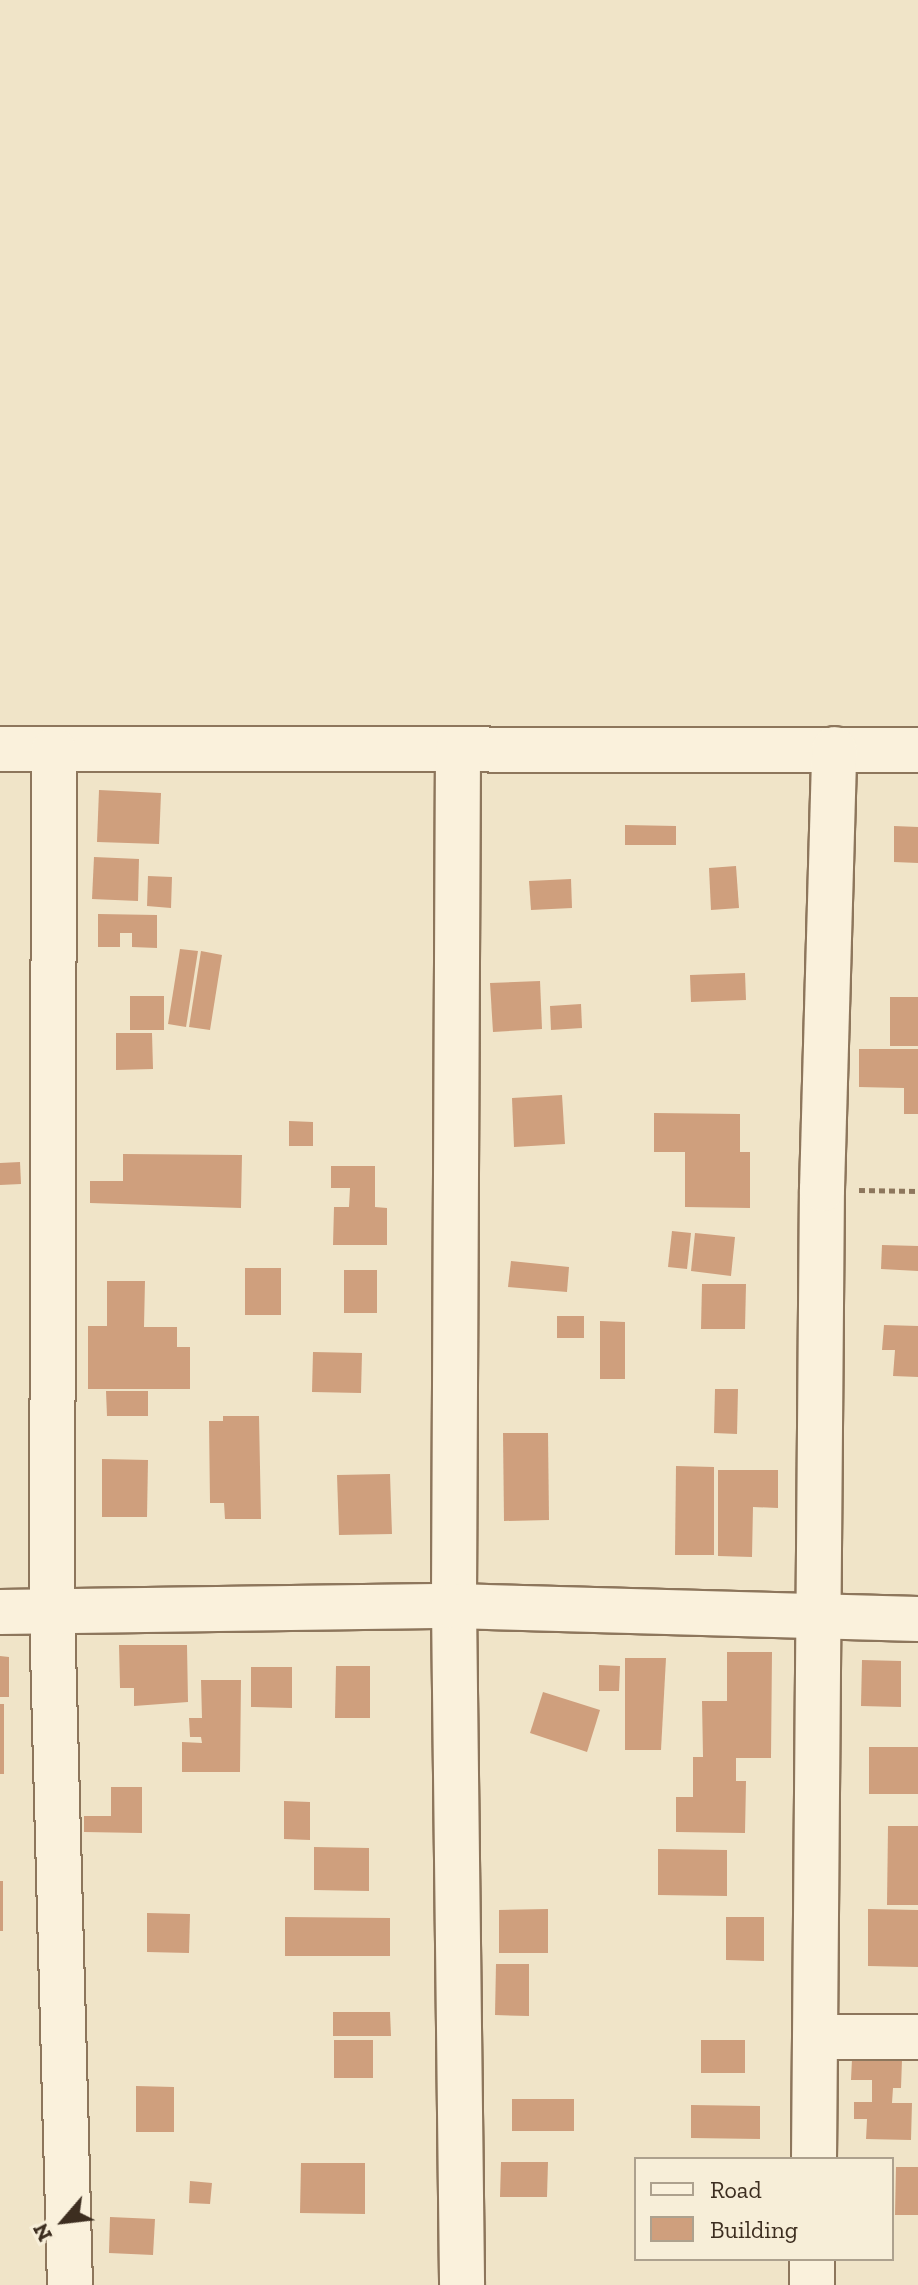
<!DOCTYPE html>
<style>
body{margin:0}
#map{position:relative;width:918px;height:2285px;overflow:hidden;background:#f0e4c8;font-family:"Zilla Slab",serif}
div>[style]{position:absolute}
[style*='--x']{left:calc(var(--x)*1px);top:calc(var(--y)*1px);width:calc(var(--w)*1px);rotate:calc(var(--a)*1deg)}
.building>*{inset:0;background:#cf9f7d}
.path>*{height:5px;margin-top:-2.5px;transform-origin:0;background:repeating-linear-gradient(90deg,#8d765c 0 6px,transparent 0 10px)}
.roads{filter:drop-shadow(2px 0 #8d765c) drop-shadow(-2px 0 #8d765c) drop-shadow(0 2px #8d765c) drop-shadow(0 -2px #8d765c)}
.minor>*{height:44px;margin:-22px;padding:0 22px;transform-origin:22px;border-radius:22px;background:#faf1dc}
span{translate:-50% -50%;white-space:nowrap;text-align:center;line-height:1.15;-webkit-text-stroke:6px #f7eed8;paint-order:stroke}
.legend{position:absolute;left:634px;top:2157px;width:260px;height:104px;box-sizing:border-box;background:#f7eed8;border:2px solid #ada18e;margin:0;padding:10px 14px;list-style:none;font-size:24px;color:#3d2e20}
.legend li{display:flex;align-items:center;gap:16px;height:40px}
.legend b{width:40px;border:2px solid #ada18e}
.north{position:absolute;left:24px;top:2181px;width:80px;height:80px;-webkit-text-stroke:6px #f7eed8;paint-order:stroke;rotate:242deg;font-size:22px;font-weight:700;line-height:32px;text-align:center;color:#3d2e20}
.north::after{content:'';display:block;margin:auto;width:28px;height:36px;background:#3d2e20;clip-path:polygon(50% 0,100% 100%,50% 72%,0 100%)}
</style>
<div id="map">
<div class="building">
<div style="clip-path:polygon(99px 790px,161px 793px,159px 844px,97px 842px)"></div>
<div style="clip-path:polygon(625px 825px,676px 826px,676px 845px,625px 845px)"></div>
<div style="clip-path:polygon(894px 826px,918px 827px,918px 863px,894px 862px)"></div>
<div style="clip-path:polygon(94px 857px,139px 859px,138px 901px,92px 899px)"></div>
<div style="clip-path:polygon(736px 866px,739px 908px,711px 910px,709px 868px)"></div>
<div style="clip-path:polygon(148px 876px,172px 877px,171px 908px,147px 906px)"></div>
<div style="clip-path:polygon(571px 879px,572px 908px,531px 910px,529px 881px)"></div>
<div style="clip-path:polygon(98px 914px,157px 915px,157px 948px,132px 947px,132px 933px,120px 933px,120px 947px,98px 947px)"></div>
<div style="clip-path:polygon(180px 949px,198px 951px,186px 1027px,168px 1024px)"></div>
<div style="clip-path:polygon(201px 951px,222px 955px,210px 1030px,189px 1027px)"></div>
<div style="clip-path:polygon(745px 973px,746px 1000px,691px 1002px,690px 975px)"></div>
<div style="clip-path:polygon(540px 981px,542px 1029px,493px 1032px,490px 983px)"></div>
<div style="clip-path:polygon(130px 996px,164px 996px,164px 1030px,130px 1030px)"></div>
<div style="clip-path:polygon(890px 997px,918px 997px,918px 1046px,890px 1046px)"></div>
<div style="clip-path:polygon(581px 1004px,582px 1028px,551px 1030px,550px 1006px)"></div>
<div style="clip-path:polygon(116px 1033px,152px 1033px,153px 1069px,116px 1070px)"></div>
<div style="clip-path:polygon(859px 1049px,918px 1049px,918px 1114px,904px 1114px,904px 1088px,859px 1087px)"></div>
<div style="clip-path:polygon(562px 1095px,565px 1144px,514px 1147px,512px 1098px)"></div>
<div style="clip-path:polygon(654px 1113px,740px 1114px,740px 1152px,750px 1152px,750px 1208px,685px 1207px,685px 1152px,654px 1152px)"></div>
<div style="clip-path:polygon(289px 1121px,313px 1122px,313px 1146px,289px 1146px)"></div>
<div style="clip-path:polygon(123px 1154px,242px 1155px,241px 1208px,90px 1203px,90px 1181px,123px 1181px)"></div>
<div style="clip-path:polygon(20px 1162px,21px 1184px,0 1185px,0 1163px)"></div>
<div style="clip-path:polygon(331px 1166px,375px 1166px,375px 1207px,387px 1208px,387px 1245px,333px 1245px,334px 1207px,349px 1207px,350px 1188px,331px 1188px)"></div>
<div style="clip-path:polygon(672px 1231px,691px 1233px,687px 1269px,668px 1267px)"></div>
<div style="clip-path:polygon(695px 1233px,735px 1237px,731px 1276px,691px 1271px)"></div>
<div style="clip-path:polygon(882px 1245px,918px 1246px,918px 1271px,881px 1269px)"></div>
<div style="clip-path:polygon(511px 1261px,569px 1267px,567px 1292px,508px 1287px)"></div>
<div style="clip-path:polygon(245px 1268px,281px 1268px,281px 1315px,245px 1315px)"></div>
<div style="clip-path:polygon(344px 1270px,377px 1270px,377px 1313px,344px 1313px)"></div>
<div style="clip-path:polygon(107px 1281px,145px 1281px,144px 1327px,177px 1327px,177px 1347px,190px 1347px,190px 1389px,88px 1389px,88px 1326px,107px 1326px)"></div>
<div style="clip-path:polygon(702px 1284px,746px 1284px,745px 1329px,701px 1329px)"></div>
<div style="clip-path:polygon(557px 1316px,584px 1316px,584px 1338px,557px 1338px)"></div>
<div style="clip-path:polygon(600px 1321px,625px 1322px,625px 1379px,600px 1379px)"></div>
<div style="clip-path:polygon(884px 1325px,918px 1326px,918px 1377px,893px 1376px,895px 1350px,882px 1350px)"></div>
<div style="clip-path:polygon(313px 1352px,362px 1353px,361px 1393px,312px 1392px)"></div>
<div style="clip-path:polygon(715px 1389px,738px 1389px,737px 1434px,714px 1433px)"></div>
<div style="clip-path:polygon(106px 1391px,148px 1391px,148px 1416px,107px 1416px)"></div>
<div style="clip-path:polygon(223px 1416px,259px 1416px,261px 1519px,225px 1519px,224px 1503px,210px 1503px,209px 1421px,223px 1421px)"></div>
<div style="clip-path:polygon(503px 1433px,548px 1433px,549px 1520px,504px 1521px)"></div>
<div style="clip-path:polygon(102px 1459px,148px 1460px,147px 1517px,102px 1517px)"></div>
<div style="clip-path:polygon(676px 1466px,714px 1467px,714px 1555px,675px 1555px)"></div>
<div style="clip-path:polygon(718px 1470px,778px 1470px,778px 1508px,753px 1507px,752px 1557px,718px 1556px)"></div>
<div style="clip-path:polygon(390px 1474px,392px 1534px,339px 1535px,337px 1475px)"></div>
<div style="clip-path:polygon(119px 1645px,187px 1645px,188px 1702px,134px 1706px,134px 1688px,120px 1688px)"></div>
<div style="clip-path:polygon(727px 1652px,772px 1652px,771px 1758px,736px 1758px,736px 1781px,746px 1781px,745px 1833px,676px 1832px,676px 1797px,693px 1797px,693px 1757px,703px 1757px,702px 1701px,727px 1701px)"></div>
<div style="clip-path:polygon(0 1656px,9px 1657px,9px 1697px,0 1697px)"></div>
<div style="clip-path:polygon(625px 1658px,666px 1658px,661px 1750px,625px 1750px)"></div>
<div style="clip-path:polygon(862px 1660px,901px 1661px,901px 1707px,861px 1706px)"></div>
<div style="clip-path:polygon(599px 1665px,620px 1666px,619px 1691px,599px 1691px)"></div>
<div style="clip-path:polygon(336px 1666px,370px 1666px,370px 1718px,335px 1718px)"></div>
<div style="clip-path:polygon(251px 1667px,292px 1667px,292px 1708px,251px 1707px)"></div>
<div style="clip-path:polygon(201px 1680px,241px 1680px,240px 1772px,182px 1772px,182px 1742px,202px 1743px,201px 1737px,190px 1737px,189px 1718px,202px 1718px)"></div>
<div style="clip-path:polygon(543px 1692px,600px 1710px,587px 1752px,530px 1733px)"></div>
<div style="clip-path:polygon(0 1704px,4px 1704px,4px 1774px,0 1774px)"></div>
<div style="clip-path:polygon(869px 1747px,918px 1747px,918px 1794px,869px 1794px)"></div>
<div style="clip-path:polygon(111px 1787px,142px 1787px,142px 1833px,84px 1832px,84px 1816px,111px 1816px)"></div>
<div style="clip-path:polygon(284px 1801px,310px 1802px,310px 1840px,284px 1839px)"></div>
<div style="clip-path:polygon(888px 1826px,918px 1826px,918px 1905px,887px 1905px)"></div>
<div style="clip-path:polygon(314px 1847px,369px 1848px,369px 1891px,314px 1890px)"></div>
<div style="clip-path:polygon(658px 1849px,727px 1850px,727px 1896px,658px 1895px)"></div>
<div style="clip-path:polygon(0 1881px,3px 1881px,3px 1931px,0 1931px)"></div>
<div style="clip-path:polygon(548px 1909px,548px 1953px,499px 1953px,499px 1910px)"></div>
<div style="clip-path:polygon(868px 1909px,918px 1910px,918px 1967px,868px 1966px)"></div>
<div style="clip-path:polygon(147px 1913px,190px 1914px,189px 1953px,147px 1952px)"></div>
<div style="clip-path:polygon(285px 1917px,390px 1918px,390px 1956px,285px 1956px)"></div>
<div style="clip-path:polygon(726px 1917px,764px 1917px,764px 1961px,726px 1960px)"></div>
<div style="clip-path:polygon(496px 1964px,529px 1964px,529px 2016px,495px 2015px)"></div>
<div style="clip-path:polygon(333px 2012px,390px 2012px,391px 2036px,333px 2036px)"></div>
<div style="clip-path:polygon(334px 2040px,373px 2040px,373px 2078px,334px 2078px)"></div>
<div style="clip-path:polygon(701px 2040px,745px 2040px,745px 2073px,701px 2073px)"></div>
<div style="clip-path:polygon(852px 2059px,902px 2060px,901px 2088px,893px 2088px,892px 2103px,912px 2103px,911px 2140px,866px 2139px,867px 2119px,854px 2119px,854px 2102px,872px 2102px,872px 2080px,851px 2080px)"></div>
<div style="clip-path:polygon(136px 2086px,174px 2087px,174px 2132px,136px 2132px)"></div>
<div style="clip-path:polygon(512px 2099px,574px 2099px,574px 2131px,512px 2131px)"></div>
<div style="clip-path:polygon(691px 2105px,760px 2106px,760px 2139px,691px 2138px)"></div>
<div style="clip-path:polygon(501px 2162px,548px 2162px,547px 2197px,500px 2197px)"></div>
<div style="clip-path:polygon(301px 2163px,365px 2163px,365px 2214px,300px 2213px)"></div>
<div style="clip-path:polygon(896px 2167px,918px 2167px,918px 2215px,895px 2215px)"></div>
<div style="clip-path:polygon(190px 2181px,212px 2183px,210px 2204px,189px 2203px)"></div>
<div style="clip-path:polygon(110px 2217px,155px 2219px,153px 2255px,109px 2253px)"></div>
</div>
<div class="path">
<div style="--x:859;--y:1190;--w:59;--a:1"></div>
</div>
<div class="roads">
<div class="minor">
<div style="--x:0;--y:749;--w:918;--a:0.06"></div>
<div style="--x:54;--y:750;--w:863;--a:90.13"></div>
<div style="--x:52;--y:1613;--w:672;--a:88.47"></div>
<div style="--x:458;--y:750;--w:856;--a:90.27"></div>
<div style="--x:454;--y:1606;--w:679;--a:89.32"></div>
<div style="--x:0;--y:1612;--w:454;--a:-0.8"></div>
<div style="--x:454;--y:1606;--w:464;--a:1.6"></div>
<div style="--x:817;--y:2037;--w:101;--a:0"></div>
<div style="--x:814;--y:2159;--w:970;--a:-89.53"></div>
<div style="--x:822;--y:1189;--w:440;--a:-88.4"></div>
<div style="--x:812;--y:2285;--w:26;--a:-90"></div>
</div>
</div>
<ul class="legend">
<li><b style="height:10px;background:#faf1dc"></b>Road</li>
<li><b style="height:22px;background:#cf9f7d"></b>Building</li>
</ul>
<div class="north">N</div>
</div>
